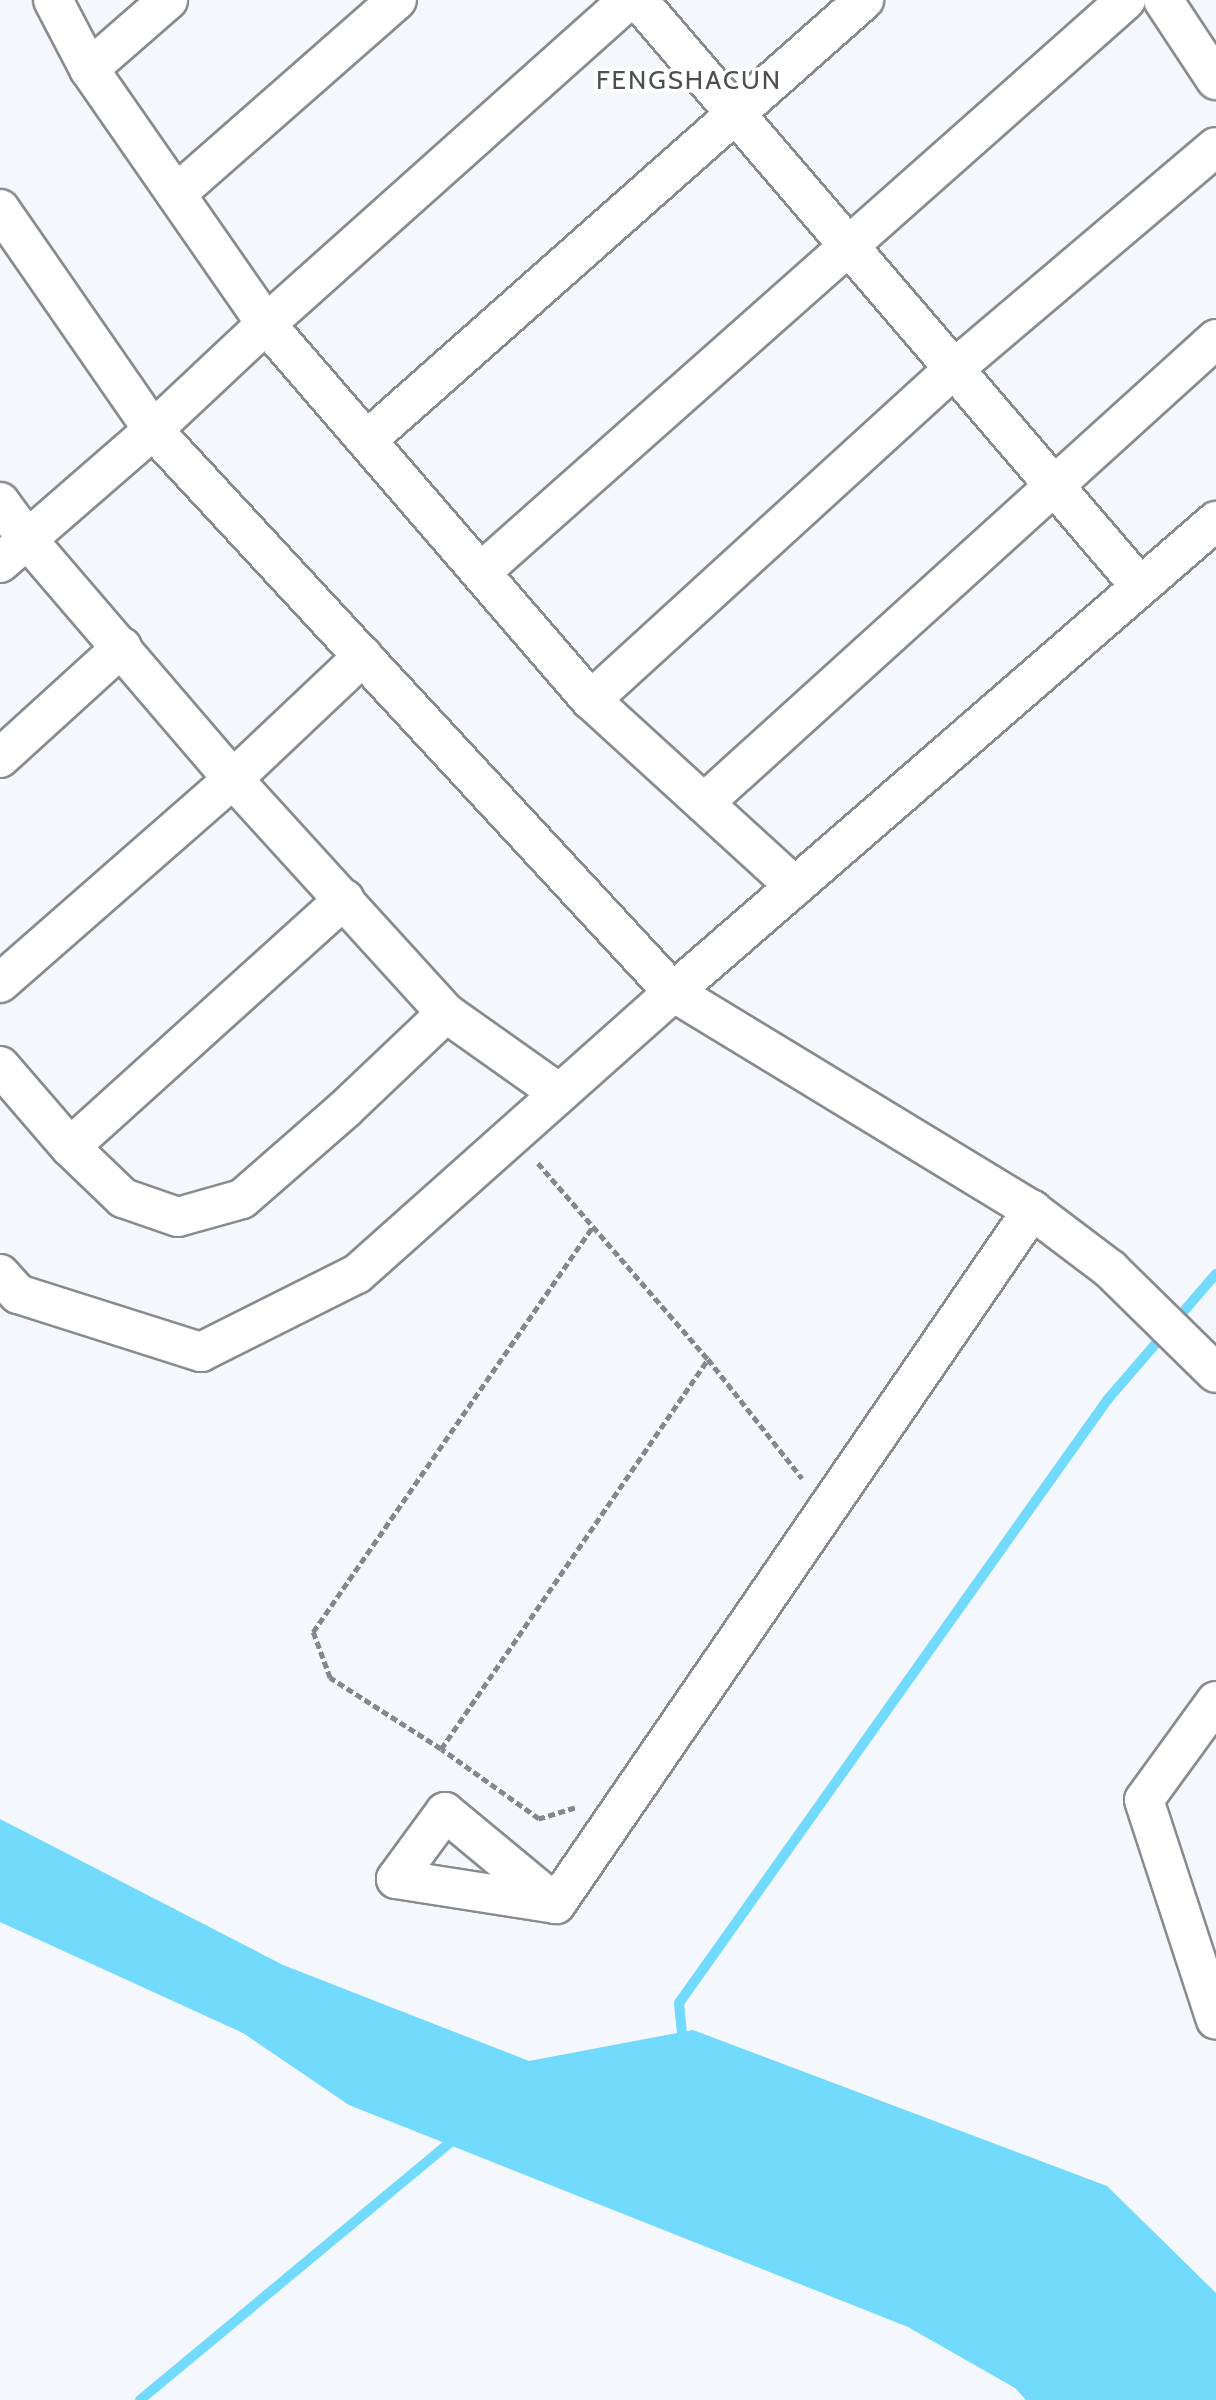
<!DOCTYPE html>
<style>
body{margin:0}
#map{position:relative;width:1216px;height:2400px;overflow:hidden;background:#f4f7fb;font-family:Cabin,sans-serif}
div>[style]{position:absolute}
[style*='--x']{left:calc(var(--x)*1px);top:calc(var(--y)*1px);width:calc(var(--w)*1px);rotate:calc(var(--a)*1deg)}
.water>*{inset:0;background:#71dafd}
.stream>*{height:10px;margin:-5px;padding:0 5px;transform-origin:5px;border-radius:5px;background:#71dafd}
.path>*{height:4.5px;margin-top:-2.25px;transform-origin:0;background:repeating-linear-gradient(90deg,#85888a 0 7px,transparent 0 10.5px)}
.roads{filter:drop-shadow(2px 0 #898c8f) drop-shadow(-2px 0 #898c8f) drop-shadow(0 2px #898c8f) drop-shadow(0 -2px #898c8f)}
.minor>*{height:38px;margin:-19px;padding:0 19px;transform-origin:19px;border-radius:19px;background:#fff}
span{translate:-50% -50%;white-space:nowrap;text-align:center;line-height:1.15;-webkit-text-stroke:7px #fff;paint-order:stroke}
.quarter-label{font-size:26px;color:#4d4f53;letter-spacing:2px}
</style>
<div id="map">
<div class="water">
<div style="clip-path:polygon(0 1819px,283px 1965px,529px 2061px,693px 2030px,1107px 2186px,1216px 2293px,1216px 2400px,1026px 2400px,1015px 2388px,908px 2327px,349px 2105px,243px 2033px,0 1922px)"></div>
</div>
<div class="stream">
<div style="--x:683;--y:2044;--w:41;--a:-95.6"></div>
<div style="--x:679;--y:2003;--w:741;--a:-54.62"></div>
<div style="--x:1108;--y:1399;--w:165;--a:-49.2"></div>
<div style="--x:140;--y:2400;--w:413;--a:-39.7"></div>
</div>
<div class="path">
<div style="--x:538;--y:1163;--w:259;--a:49.1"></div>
<div style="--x:708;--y:1359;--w:152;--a:51.7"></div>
<div style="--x:441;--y:1749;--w:473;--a:-55.6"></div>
<div style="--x:575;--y:1808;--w:38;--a:163"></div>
<div style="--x:539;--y:1819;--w:120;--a:-144.5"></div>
<div style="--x:441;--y:1749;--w:132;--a:-147.4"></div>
<div style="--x:330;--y:1678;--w:49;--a:-110.3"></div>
<div style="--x:313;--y:1632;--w:493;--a:-55.4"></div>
</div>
<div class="roads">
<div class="minor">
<div style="--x:53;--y:0;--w:78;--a:62.4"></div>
<div style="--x:89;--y:69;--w:310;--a:55.2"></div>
<div style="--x:266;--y:324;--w:497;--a:49.2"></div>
<div style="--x:591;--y:700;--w:276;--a:42.4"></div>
<div style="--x:638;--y:0;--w:772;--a:49.41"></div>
<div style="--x:1163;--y:0;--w:96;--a:56.5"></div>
<div style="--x:89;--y:69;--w:105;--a:-41.1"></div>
<div style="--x:176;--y:194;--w:294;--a:-41.3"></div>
<div style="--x:0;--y:209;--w:269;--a:55.3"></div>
<div style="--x:153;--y:430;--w:766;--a:47.22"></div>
<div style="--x:673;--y:992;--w:420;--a:31.3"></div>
<div style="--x:1032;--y:1210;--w:98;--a:37.1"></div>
<div style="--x:1110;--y:1269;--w:148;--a:44.5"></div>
<div style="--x:367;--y:440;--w:664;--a:-41.52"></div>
<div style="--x:0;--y:502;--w:46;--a:53.9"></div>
<div style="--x:27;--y:539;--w:316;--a:49.4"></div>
<div style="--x:233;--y:779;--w:316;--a:47.7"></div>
<div style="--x:446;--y:1013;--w:138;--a:35.3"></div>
<div style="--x:0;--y:563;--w:203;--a:-41"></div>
<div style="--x:153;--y:430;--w:155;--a:-43.2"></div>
<div style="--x:266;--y:324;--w:487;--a:-41.8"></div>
<div style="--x:481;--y:572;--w:862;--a:-41.57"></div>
<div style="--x:591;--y:700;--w:491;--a:-42.4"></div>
<div style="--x:954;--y:369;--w:343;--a:-40.3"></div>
<div style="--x:0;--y:758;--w:165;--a:-42.3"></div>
<div style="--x:704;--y:803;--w:691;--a:-42.18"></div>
<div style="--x:0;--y:983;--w:310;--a:-41.2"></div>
<div style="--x:233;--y:779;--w:179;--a:-43.4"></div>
<div style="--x:0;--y:1066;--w:107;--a:49.2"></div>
<div style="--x:70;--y:1147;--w:74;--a:43.9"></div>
<div style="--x:123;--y:1198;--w:58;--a:19.1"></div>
<div style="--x:178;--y:1217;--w:66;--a:-15.7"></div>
<div style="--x:242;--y:1199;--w:137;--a:-41.1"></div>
<div style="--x:345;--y:1109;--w:139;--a:-43.5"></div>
<div style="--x:70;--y:1147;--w:370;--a:-42.1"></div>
<div style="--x:0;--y:1274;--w:27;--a:48"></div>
<div style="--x:18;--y:1294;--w:192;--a:17.6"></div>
<div style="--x:201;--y:1352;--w:174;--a:-26.6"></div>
<div style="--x:357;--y:1274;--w:424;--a:-41.7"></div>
<div style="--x:673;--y:992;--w:719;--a:-40.94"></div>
<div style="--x:1216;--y:1701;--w:122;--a:126"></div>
<div style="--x:1144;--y:1800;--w:231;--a:71.9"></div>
<div style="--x:556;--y:1904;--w:162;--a:-171.1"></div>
<div style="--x:396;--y:1879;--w:83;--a:-53.8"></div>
<div style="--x:445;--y:1812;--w:144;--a:39.7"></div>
<div style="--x:556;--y:1904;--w:842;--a:-55.55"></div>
</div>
</div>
<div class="quarter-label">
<span style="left:689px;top:81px">FENGSHACUN</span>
</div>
</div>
